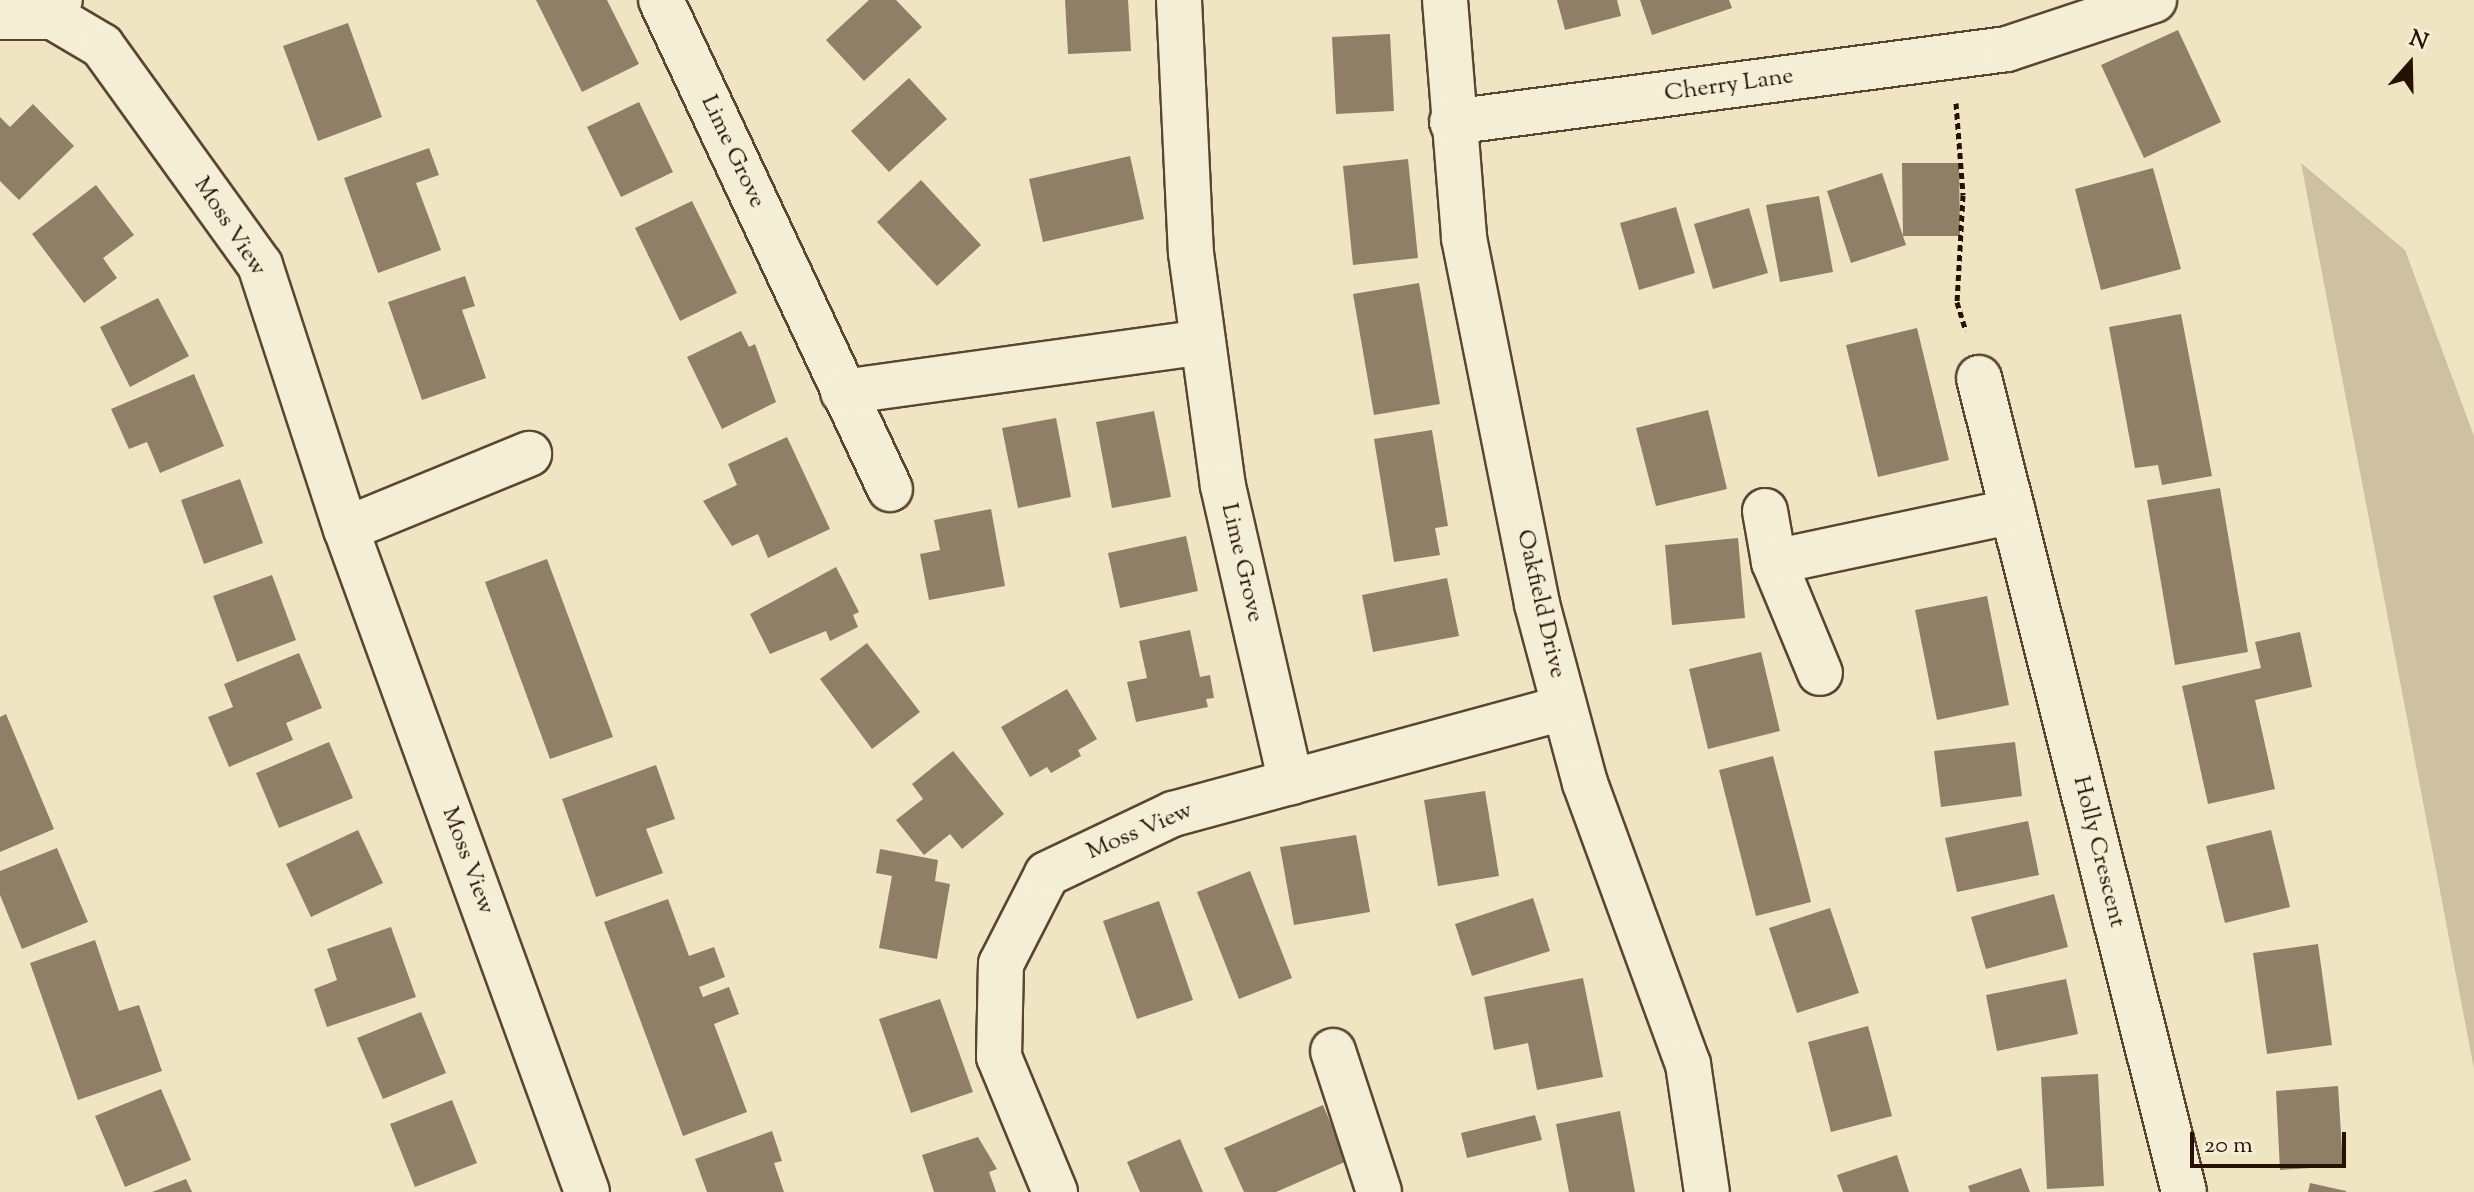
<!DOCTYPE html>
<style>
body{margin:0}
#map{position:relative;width:2474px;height:1192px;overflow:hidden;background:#f0e5c2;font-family:"Sorts Mill Goudy",serif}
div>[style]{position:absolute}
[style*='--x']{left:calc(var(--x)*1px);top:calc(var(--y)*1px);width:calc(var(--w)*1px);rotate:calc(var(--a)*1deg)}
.green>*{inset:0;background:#cec1a1}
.building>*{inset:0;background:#8f7f66}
.path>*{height:5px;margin-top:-2.5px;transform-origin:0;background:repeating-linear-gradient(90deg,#261102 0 6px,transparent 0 10px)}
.roads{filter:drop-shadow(2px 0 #584632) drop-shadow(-2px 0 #584632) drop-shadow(0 2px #584632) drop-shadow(0 -2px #584632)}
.minor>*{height:44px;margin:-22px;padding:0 22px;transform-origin:22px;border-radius:22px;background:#f5eed7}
span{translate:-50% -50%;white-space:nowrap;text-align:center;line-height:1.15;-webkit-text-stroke:6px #f5eed7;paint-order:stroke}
.street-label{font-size:24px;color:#261102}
.north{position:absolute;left:2370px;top:24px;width:80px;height:80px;-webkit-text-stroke:6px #f5eed7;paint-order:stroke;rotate:20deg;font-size:22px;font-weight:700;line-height:32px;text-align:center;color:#261102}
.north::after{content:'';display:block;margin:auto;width:28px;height:36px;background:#261102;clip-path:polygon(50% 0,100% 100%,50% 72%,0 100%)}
.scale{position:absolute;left:2190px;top:1132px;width:156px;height:36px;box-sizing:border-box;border:4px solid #261102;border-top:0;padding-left:10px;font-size:24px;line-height:28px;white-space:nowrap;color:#261102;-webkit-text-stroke:6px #f5eed7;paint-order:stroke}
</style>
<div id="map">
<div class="green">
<div style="clip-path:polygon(2301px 163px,2405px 250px,2474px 436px,2474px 1069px)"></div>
</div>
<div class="building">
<div style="clip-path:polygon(536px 0,607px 0,639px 64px,582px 92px)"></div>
<div style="clip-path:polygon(869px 0,896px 0,922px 27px,864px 81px,826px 40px)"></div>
<div style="clip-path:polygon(1065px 0,1128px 0,1131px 51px,1068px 54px)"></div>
<div style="clip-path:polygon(1557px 0,1617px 0,1621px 16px,1565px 30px)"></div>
<div style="clip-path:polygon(1640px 0,1729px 0,1732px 8px,1652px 35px)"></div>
<div style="clip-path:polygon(348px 23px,382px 117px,318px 141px,283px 46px)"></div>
<div style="clip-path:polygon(2178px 30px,2221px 122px,2144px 158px,2101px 65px)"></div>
<div style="clip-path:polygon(1390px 34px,1394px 111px,1336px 114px,1332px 37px)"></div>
<div style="clip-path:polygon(909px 78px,947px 119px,889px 172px,851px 131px)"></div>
<div style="clip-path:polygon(639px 102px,673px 172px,621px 197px,587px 127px)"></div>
<div style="clip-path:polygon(33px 104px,74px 146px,19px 200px,0 181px,0 117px,10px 127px)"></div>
<div style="clip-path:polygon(429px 148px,439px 175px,416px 183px,441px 250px,378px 273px,344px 178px)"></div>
<div style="clip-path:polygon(1130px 156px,1144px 219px,1043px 242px,1029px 179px)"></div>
<div style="clip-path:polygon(1408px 159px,1418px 258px,1353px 265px,1343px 166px)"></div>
<div style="clip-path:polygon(1902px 163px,1959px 163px,1960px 236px,1903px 236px)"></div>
<div style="clip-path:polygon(2153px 168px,2181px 269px,2101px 290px,2075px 189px)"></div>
<div style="clip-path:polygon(1882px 173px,1906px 245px,1851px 263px,1827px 191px)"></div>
<div style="clip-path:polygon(921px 180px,981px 245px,937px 286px,877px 222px)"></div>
<div style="clip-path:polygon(96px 185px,134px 235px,103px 258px,117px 278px,84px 303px,32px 234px)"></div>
<div style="clip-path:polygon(1819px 196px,1833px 272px,1780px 282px,1766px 205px)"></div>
<div style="clip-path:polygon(692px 201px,737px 293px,680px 321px,635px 228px)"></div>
<div style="clip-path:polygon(1676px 207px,1695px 273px,1639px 290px,1620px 223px)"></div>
<div style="clip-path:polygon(1749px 208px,1768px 273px,1713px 289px,1694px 224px)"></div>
<div style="clip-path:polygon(465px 276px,475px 306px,462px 310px,486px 378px,422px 400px,388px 302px)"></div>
<div style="clip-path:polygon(1419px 283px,1440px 404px,1374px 415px,1353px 294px)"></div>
<div style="clip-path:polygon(158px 298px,189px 356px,130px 387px,100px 327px)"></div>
<div style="clip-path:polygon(2181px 314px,2212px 476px,2162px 485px,2158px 465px,2135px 468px,2109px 327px)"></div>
<div style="clip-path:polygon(1917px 328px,1949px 460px,1878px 477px,1846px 345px)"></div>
<div style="clip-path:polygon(741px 331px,749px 347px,755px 344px,776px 402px,722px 429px,687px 357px)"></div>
<div style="clip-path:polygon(194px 374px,224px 446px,160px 473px,147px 442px,129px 449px,111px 409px)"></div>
<div style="clip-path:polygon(1708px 410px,1727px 489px,1656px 506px,1636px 428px)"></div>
<div style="clip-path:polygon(1154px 411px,1171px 497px,1112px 508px,1096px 422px)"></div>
<div style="clip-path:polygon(1056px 418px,1071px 497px,1018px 508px,1002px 428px)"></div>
<div style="clip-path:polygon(1432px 430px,1448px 526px,1435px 528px,1440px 555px,1394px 562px,1374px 439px)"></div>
<div style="clip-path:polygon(787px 437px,830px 529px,768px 558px,758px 534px,732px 546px,703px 501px,737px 485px,728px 464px)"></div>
<div style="clip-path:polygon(240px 479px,263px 543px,204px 564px,181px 500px)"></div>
<div style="clip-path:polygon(2220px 488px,2248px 652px,2175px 665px,2147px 500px)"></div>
<div style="clip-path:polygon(991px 509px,1005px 586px,929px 600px,920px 554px,940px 550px,934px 520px)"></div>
<div style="clip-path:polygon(1186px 536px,1198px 591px,1120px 608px,1108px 553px)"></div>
<div style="clip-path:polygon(1738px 538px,1745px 618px,1672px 625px,1665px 545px)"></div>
<div style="clip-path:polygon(547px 559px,613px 737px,550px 759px,485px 582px)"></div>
<div style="clip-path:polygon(836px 567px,859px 612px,853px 615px,858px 627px,830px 641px,826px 631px,770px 654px,750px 614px)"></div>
<div style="clip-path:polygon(272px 575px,296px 640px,237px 662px,213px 596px)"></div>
<div style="clip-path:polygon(1447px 578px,1459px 636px,1373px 652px,1362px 595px)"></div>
<div style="clip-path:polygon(1987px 596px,2009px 705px,1937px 720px,1915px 610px)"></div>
<div style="clip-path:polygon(1190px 630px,1200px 677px,1210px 675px,1214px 698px,1206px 699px,1208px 707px,1136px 722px,1127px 682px,1147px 678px,1139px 641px)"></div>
<div style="clip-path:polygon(2300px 632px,2312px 687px,2255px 700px,2275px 789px,2208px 804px,2182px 686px,2261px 668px,2255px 642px)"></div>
<div style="clip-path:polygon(867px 643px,920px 712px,872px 749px,820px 679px)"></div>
<div style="clip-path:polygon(1761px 652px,1780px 731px,1708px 749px,1689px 669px)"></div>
<div style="clip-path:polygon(299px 653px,322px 708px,286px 723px,293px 740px,229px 767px,208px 717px,233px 707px,224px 684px)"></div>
<div style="clip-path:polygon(1067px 689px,1097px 739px,1078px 750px,1081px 756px,1051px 773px,1047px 767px,1030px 777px,1001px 727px)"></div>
<div style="clip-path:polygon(6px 714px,54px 829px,0 852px,0 717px)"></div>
<div style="clip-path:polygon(329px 742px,353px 798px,279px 828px,256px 773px)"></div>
<div style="clip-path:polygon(2015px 742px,2022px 796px,1941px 807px,1934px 751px)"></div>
<div style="clip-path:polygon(953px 751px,1004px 814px,962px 849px,950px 834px,924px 855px,896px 820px,923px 799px,912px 784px)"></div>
<div style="clip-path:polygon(1773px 756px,1811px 902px,1756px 916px,1719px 770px)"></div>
<div style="clip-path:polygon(656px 765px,675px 819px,646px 829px,663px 873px,596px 897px,562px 799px)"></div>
<div style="clip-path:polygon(1485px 791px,1499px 876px,1438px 886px,1424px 800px)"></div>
<div style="clip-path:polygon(2028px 821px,2039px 875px,1957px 892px,1945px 838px)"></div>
<div style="clip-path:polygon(358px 830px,383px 883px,311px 917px,286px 864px)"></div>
<div style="clip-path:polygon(2271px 830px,2290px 907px,2225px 923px,2206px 846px)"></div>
<div style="clip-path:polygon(1356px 835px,1370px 912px,1294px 925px,1280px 847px)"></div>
<div style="clip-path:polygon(57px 848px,88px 922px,22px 949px,0 895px,0 871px)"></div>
<div style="clip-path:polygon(880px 849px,938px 860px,935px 881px,950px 884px,937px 959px,879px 948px,892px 876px,876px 873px)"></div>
<div style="clip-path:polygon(1250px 871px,1292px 978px,1239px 999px,1197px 892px)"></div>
<div style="clip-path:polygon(2054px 894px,2068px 947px,1986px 969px,1971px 917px)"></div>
<div style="clip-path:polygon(1533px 898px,1550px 951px,1472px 976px,1455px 924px)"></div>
<div style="clip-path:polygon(668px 899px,689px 956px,714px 947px,725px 977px,699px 987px,703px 997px,729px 987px,739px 1014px,714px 1024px,747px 1112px,683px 1136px,604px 922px)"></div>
<div style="clip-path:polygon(1159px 901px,1193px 1000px,1137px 1019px,1103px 921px)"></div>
<div style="clip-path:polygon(1830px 908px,1859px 993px,1797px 1013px,1769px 928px)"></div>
<div style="clip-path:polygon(391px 927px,416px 997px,327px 1027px,314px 989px,337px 980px,327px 949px)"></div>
<div style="clip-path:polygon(95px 940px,119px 1011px,139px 1005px,162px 1071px,78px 1100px,30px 963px)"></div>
<div style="clip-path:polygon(2318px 944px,2332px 1045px,2267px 1054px,2253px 953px)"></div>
<div style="clip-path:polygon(1583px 978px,1603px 1077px,1537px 1090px,1528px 1043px,1494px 1050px,1484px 997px)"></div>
<div style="clip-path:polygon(2066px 979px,2078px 1034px,1997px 1051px,1986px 995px)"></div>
<div style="clip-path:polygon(940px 999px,973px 1092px,911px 1113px,879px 1019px)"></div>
<div style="clip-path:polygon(421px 1012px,446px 1073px,383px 1099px,357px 1038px)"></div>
<div style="clip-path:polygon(1868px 1026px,1892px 1116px,1831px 1132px,1808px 1042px)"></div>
<div style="clip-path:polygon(2098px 1074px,2104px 1186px,2047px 1189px,2041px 1077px)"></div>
<div style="clip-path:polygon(2338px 1086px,2343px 1166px,2280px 1170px,2276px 1091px)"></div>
<div style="clip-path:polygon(161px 1089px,191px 1160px,125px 1187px,95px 1116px)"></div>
<div style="clip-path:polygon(452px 1100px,477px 1163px,415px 1187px,390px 1124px)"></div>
<div style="clip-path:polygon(1323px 1105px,1347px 1161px,1276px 1192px,1244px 1192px,1224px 1148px)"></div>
<div style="clip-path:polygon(1620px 1111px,1635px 1192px,1569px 1192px,1556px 1124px)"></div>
<div style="clip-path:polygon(1535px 1115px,1542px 1140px,1467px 1158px,1461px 1133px)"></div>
<div style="clip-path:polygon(772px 1131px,782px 1161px,774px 1163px,784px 1192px,707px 1192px,695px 1159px)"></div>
<div style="clip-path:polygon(978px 1137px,997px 1169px,989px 1172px,996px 1192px,934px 1192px,922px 1155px)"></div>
<div style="clip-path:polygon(1180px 1139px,1203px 1192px,1140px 1192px,1127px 1162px)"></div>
<div style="clip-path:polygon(1897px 1155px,1909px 1192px,1843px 1192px,1837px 1175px)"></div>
<div style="clip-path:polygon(2021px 1168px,2030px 1192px,1970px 1192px,1968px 1186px)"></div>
<div style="clip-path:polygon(186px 1179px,192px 1192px,152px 1192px)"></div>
<div style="clip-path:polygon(2310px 1183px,2346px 1191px,2346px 1192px,2308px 1192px)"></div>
</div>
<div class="path">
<div style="--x:1956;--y:103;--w:92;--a:85.6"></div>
<div style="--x:1963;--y:195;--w:107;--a:93.2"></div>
<div style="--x:1957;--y:302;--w:30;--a:73"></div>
</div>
<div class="roads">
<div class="minor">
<div style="--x:661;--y:0;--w:540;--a:64.91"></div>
<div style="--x:1179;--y:0;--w:253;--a:87.3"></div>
<div style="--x:1191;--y:253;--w:235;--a:82.2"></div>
<div style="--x:1223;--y:486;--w:304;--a:77.1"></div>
<div style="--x:1445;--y:0;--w:239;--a:85.4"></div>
<div style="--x:1464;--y:238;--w:373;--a:78.7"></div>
<div style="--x:1537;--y:604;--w:185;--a:75"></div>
<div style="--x:1585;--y:783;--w:299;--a:69.9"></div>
<div style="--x:1688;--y:1064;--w:129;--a:81.6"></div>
<div style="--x:0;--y:17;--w:53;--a:0"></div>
<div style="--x:53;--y:17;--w:18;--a:-68"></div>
<div style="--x:53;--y:17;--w:57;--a:30.6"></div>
<div style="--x:102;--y:46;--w:270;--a:54.2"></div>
<div style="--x:260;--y:265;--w:278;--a:72"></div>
<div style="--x:346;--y:529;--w:705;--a:70.02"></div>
<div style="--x:1452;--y:122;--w:560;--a:-7.49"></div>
<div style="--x:2007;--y:49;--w:155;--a:-18.4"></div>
<div style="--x:1979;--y:378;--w:839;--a:75.86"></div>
<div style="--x:843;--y:392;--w:363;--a:-7.9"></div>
<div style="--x:1765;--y:511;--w:52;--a:80"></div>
<div style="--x:1774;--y:562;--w:120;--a:67.5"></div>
<div style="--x:346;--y:529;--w:198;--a:-22.3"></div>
<div style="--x:1774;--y:562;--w:244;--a:-12"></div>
<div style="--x:1333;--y:1051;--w:148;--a:71.9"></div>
<div style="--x:1055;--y:1192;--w:146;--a:-112.5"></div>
<div style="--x:999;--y:1057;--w:93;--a:-88.8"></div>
<div style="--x:1001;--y:964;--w:101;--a:-62.9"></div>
<div style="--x:1047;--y:874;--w:140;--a:-25.5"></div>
<div style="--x:1173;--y:814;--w:405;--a:-15.2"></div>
</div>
</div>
<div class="street-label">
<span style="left:1729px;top:86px;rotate:-8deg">Cherry Lane</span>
<span style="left:732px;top:152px;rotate:65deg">Lime Grove</span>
<span style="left:229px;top:227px;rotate:57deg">Moss View</span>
<span style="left:1241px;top:563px;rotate:77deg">Lime Grove</span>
<span style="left:1540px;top:604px;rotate:77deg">Oakfield Drive</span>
<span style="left:1140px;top:832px;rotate:-23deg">Moss View</span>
<span style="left:2098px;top:852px;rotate:76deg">Holly Crescent</span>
<span style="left:467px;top:861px;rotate:70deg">Moss View</span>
</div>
<div class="north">N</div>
<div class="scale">20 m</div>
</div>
